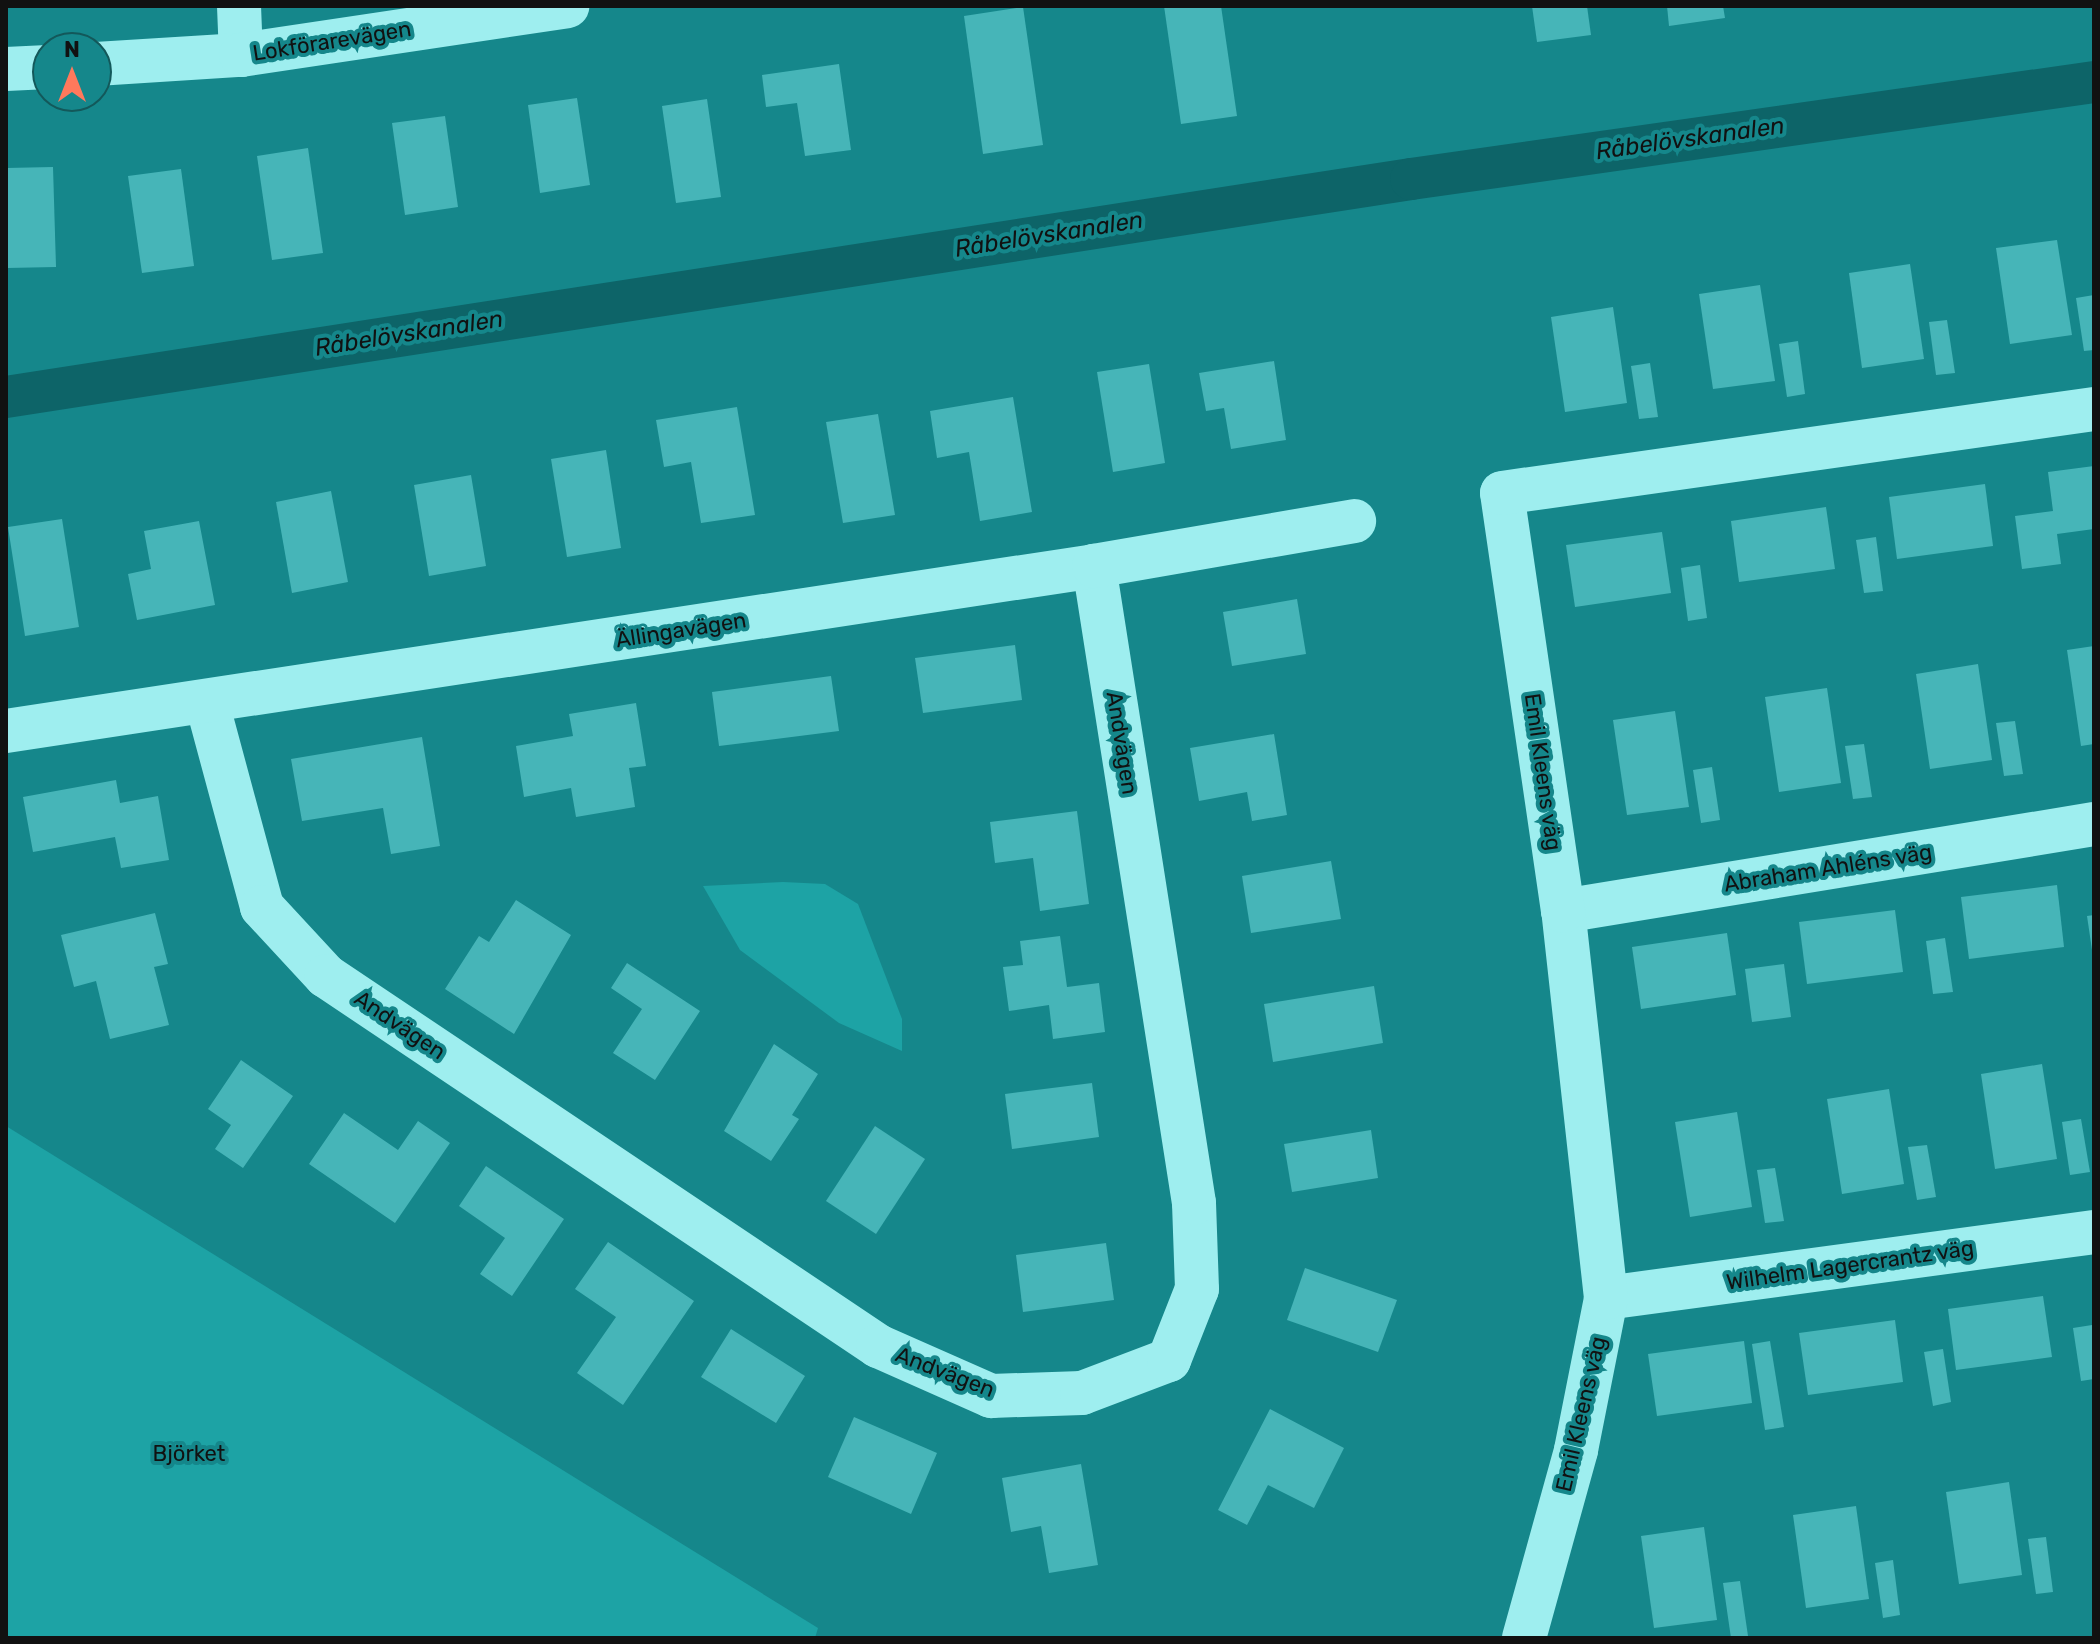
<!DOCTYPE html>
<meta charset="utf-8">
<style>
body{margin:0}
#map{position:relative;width:2100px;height:1644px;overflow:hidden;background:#15878b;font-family:Rubik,sans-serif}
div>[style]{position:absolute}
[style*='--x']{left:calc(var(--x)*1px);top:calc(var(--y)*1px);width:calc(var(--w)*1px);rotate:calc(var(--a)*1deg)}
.green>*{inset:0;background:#1da3a5}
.canal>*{height:42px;margin:-21px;padding:0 21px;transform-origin:21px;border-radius:21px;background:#0d6468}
.building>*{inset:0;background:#46b5b8}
.street>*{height:44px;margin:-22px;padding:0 22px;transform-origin:22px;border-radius:22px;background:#9eeeef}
span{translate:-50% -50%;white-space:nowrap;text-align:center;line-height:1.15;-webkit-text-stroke:8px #15878b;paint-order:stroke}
.street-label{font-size:22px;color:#111}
.park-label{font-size:22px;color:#111}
.water-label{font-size:24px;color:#111;font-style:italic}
.frame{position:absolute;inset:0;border:8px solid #111;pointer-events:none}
.north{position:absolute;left:32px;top:32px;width:80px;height:80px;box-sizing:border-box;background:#15878b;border:2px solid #13585a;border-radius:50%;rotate:0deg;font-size:22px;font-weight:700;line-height:32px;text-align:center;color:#111}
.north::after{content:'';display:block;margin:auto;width:28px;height:36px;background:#ff795c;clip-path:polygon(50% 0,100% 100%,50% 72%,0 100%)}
</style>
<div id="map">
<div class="green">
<div style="clip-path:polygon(783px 882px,825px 884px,858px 904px,902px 1019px,902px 1051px,839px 1023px,740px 950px,703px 886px)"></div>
<div style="clip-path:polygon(6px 1126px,818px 1628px,815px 1638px,6px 1638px)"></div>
</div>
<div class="canal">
<div style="--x:6;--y:397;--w:1422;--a:-8.82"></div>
<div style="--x:1411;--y:179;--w:690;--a:-8.08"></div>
</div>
<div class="building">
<div style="clip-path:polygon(1164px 6px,1221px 6px,1237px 116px,1181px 124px)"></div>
<div style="clip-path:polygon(1532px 6px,1587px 6px,1591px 35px,1537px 42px)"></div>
<div style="clip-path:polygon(1667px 6px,1723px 6px,1725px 18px,1669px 26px)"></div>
<div style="clip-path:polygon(1023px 7px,1043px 145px,983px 154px,964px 16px)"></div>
<div style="clip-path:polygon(839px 64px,851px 150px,805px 156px,797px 103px,766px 107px,762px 75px)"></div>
<div style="clip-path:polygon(577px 98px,590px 185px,540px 193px,528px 105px)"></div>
<div style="clip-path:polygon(707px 99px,721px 197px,676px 203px,662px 106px)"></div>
<div style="clip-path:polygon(445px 116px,458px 207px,405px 215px,392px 123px)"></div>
<div style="clip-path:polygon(308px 148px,323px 253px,272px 260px,257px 156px)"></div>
<div style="clip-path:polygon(53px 167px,56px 267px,7px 268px,6px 168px)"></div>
<div style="clip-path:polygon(181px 169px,194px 266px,142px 273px,128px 176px)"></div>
<div style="clip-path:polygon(2057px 240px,2072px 335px,2010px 344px,1996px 248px)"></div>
<div style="clip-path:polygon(1910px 264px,1924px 359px,1862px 368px,1849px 273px)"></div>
<div style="clip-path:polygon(1760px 285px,1775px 381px,1713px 389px,1699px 294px)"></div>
<div style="clip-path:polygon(2094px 295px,2094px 350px,2084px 351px,2076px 298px)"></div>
<div style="clip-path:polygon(1613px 307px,1627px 403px,1565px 412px,1551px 317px)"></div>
<div style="clip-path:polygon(1947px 320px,1955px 373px,1936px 375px,1929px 322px)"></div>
<div style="clip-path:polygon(1798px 341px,1805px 394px,1787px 397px,1779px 344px)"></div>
<div style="clip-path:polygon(1274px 361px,1286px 440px,1231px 449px,1224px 408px,1206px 411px,1199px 373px)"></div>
<div style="clip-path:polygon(1650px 363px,1658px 417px,1639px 419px,1631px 366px)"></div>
<div style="clip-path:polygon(1149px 364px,1165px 463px,1113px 472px,1097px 372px)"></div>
<div style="clip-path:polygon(1013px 397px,1032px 512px,980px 521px,969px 452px,937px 458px,930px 411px)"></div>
<div style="clip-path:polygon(737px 407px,755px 515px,701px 523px,691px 462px,664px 467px,656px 420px)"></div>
<div style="clip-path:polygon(878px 414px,895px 515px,843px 523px,826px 422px)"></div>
<div style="clip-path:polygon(606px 450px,621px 548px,567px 557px,551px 459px)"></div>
<div style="clip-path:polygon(2094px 466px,2094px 529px,2057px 534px,2061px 564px,2022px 569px,2015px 516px,2053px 511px,2048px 472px)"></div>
<div style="clip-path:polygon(471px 475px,486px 566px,429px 576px,414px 485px)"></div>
<div style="clip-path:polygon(1985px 484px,1993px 546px,1897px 559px,1889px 497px)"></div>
<div style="clip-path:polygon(331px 491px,348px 582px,292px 593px,276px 502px)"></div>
<div style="clip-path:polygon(1826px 507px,1835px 569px,1739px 582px,1731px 521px)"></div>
<div style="clip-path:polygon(62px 519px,79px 627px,25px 636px,8px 527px)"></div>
<div style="clip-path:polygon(199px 521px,215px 605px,137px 620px,128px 574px,151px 569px,144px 531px)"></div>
<div style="clip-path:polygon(1662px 532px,1671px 593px,1575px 607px,1566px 545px)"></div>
<div style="clip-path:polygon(1876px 537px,1883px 591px,1864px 593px,1856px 540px)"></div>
<div style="clip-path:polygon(1700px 565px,1707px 618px,1688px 621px,1681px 568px)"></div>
<div style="clip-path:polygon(1297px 599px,1306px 654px,1232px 666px,1223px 612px)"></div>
<div style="clip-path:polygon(1015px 645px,1022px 700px,923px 713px,915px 658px)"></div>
<div style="clip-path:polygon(2094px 646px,2094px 744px,2081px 746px,2067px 650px)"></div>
<div style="clip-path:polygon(1978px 664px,1992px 760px,1930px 769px,1916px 674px)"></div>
<div style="clip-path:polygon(831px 676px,839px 731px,719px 746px,712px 692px)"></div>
<div style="clip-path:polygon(1827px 688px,1841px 783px,1779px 792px,1765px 697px)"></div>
<div style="clip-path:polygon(636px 703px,646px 766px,629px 768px,635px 807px,576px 817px,571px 788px,524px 797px,516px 746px,573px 736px,569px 714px)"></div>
<div style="clip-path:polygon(1675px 711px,1689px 807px,1627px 815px,1613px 720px)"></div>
<div style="clip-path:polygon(2015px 721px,2023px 774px,2004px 776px,1996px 723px)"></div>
<div style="clip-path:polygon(1274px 734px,1287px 815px,1252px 821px,1247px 792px,1199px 801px,1190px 748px)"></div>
<div style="clip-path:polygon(422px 737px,440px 846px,391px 854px,383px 808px,302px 821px,291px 759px)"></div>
<div style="clip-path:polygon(1864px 744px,1872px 797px,1853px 799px,1845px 746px)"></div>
<div style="clip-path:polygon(1712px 767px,1720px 820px,1701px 823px,1693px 770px)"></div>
<div style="clip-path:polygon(116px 780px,120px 803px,158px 796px,169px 860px,121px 868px,115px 837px,33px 852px,23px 797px)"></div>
<div style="clip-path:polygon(1077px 811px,1089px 904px,1040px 911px,1033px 858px,995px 863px,990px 822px)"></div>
<div style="clip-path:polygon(1331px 861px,1341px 919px,1251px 933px,1242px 876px)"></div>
<div style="clip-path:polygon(2057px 885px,2064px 947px,1969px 959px,1961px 897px)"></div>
<div style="clip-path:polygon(516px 900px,571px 935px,514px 1034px,445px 989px,479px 936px,489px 942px)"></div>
<div style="clip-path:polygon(1895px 910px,1903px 972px,1807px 984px,1799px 922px)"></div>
<div style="clip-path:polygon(155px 913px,168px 964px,154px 967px,169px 1025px,110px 1039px,96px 981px,74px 987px,61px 935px)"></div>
<div style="clip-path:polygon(2094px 915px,2094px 950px,2092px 950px,2087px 916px)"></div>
<div style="clip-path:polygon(1727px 933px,1736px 995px,1641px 1009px,1632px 947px)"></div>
<div style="clip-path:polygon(1060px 936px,1067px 987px,1099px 983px,1105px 1032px,1053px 1039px,1049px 1005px,1009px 1011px,1003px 967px,1023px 965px,1020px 941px)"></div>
<div style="clip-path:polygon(1945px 938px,1953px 992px,1933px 994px,1926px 941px)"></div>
<div style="clip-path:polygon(627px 963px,700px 1011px,655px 1080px,613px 1053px,642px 1009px,611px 988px)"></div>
<div style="clip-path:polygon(1784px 964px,1791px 1017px,1752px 1022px,1745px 969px)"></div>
<div style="clip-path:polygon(1374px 986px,1383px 1043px,1273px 1062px,1264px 1004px)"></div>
<div style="clip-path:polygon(774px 1044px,818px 1074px,792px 1115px,799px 1119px,771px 1161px,724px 1131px)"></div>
<div style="clip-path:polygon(241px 1060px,293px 1096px,243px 1168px,215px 1149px,231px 1125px,208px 1109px)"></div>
<div style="clip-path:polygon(2042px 1064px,2057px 1159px,1995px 1169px,1981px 1074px)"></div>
<div style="clip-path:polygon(1092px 1083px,1099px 1137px,1012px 1149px,1005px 1094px)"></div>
<div style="clip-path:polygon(1889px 1089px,1904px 1184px,1842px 1194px,1827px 1099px)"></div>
<div style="clip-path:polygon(1737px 1112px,1752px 1207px,1690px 1217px,1675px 1122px)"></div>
<div style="clip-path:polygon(344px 1113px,398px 1150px,418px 1121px,450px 1143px,395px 1223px,309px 1164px)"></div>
<div style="clip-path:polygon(2081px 1119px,2090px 1172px,2070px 1175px,2062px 1122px)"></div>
<div style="clip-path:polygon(875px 1126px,925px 1159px,876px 1234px,826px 1201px)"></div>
<div style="clip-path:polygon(1371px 1130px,1378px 1178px,1292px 1192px,1284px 1144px)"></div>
<div style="clip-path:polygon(1927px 1145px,1936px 1197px,1917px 1200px,1908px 1147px)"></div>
<div style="clip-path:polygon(486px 1166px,564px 1219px,512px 1296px,480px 1274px,505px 1238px,459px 1206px)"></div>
<div style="clip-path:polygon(1775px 1168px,1784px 1221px,1765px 1223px,1757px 1170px)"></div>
<div style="clip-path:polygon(608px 1242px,694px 1301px,623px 1405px,577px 1373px,616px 1317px,575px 1289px)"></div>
<div style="clip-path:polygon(1106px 1243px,1114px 1300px,1023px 1312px,1016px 1255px)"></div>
<div style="clip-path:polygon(1305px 1268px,1397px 1300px,1378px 1352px,1287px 1320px)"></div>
<div style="clip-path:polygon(2043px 1296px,2052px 1357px,1956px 1370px,1948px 1309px)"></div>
<div style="clip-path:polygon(1895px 1320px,1903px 1382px,1808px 1395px,1799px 1333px)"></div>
<div style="clip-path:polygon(2092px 1325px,2094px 1379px,2081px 1381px,2073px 1328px)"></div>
<div style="clip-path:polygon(731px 1329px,805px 1376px,776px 1423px,701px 1377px)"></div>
<div style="clip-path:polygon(1744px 1341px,1752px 1403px,1657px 1416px,1648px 1354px)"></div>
<div style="clip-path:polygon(1770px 1341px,1784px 1427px,1765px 1430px,1752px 1344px)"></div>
<div style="clip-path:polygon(1943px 1349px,1951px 1402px,1933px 1406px,1924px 1352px)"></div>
<div style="clip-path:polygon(1270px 1409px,1344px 1448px,1314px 1508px,1268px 1485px,1247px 1525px,1218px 1510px)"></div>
<div style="clip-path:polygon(854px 1417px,937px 1453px,911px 1514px,828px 1477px)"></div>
<div style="clip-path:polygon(1081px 1464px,1098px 1565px,1049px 1573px,1041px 1526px,1011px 1532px,1002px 1478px)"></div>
<div style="clip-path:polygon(2009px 1482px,2022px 1575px,1959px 1584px,1946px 1492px)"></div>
<div style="clip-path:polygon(1856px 1506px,1869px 1599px,1806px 1608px,1793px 1515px)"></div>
<div style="clip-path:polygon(1704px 1527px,1717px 1620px,1654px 1628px,1641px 1536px)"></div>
<div style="clip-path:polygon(2046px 1537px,2053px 1592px,2036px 1594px,2028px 1539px)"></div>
<div style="clip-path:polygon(1893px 1560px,1900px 1615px,1883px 1618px,1875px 1563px)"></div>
<div style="clip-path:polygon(1740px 1581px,1748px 1636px,1731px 1638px,1723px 1583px)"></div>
</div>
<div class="street">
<div style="--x:239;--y:6;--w:49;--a:87.7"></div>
<div style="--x:96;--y:64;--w:145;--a:-3.6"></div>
<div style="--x:241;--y:55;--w:330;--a:-8.5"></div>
<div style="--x:6;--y:69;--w:42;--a:-2.7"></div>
<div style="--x:207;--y:703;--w:211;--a:74.9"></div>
<div style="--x:262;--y:907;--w:94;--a:47.2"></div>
<div style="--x:326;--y:976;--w:665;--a:33.83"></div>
<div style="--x:878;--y:1346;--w:124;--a:23.9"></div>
<div style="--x:991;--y:1396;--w:91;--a:-1.9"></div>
<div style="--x:1082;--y:1393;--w:93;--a:-20.8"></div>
<div style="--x:1169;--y:1360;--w:76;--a:-68.5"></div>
<div style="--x:1197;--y:1289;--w:86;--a:-92"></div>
<div style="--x:1194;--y:1203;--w:645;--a:-98.92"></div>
<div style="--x:6;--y:731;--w:1100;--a:-8.62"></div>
<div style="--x:1094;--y:566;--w:264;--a:-9.8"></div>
<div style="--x:1563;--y:911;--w:538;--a:-9.3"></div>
<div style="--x:1606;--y:1298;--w:492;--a:-7.7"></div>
<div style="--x:1524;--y:1638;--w:195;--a:-74.5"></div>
<div style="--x:1576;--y:1450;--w:155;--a:-78.8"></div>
<div style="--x:1606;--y:1298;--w:389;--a:-96.3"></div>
<div style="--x:1563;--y:911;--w:422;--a:-98.3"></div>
<div style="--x:1502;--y:493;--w:598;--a:-8.08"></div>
</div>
<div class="street-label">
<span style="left:332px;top:41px;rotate:-9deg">Lokförarevägen</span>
<span style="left:681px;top:630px;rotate:-9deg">Ällingavägen</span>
<span style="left:1122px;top:743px;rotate:81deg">Andvägen</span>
<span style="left:1543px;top:772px;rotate:82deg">Emil Kleens väg</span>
<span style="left:1828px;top:868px;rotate:-9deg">Abraham Ahléns väg</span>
<span style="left:400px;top:1025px;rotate:34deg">Andvägen</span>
<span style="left:1850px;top:1265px;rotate:-8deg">Wilhelm Lagercrantz väg</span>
<span style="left:945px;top:1372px;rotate:21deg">Andvägen</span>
<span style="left:1581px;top:1414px;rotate:-77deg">Emil Kleens väg</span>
</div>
<div class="park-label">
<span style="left:189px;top:1454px">Björket</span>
</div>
<div class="water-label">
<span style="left:1690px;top:139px;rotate:-8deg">Råbelövskanalen</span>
<span style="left:1049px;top:235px;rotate:-9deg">Råbelövskanalen</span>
<span style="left:409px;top:334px;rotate:-9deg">Råbelövskanalen</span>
</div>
<div class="frame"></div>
<div class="north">N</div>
</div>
